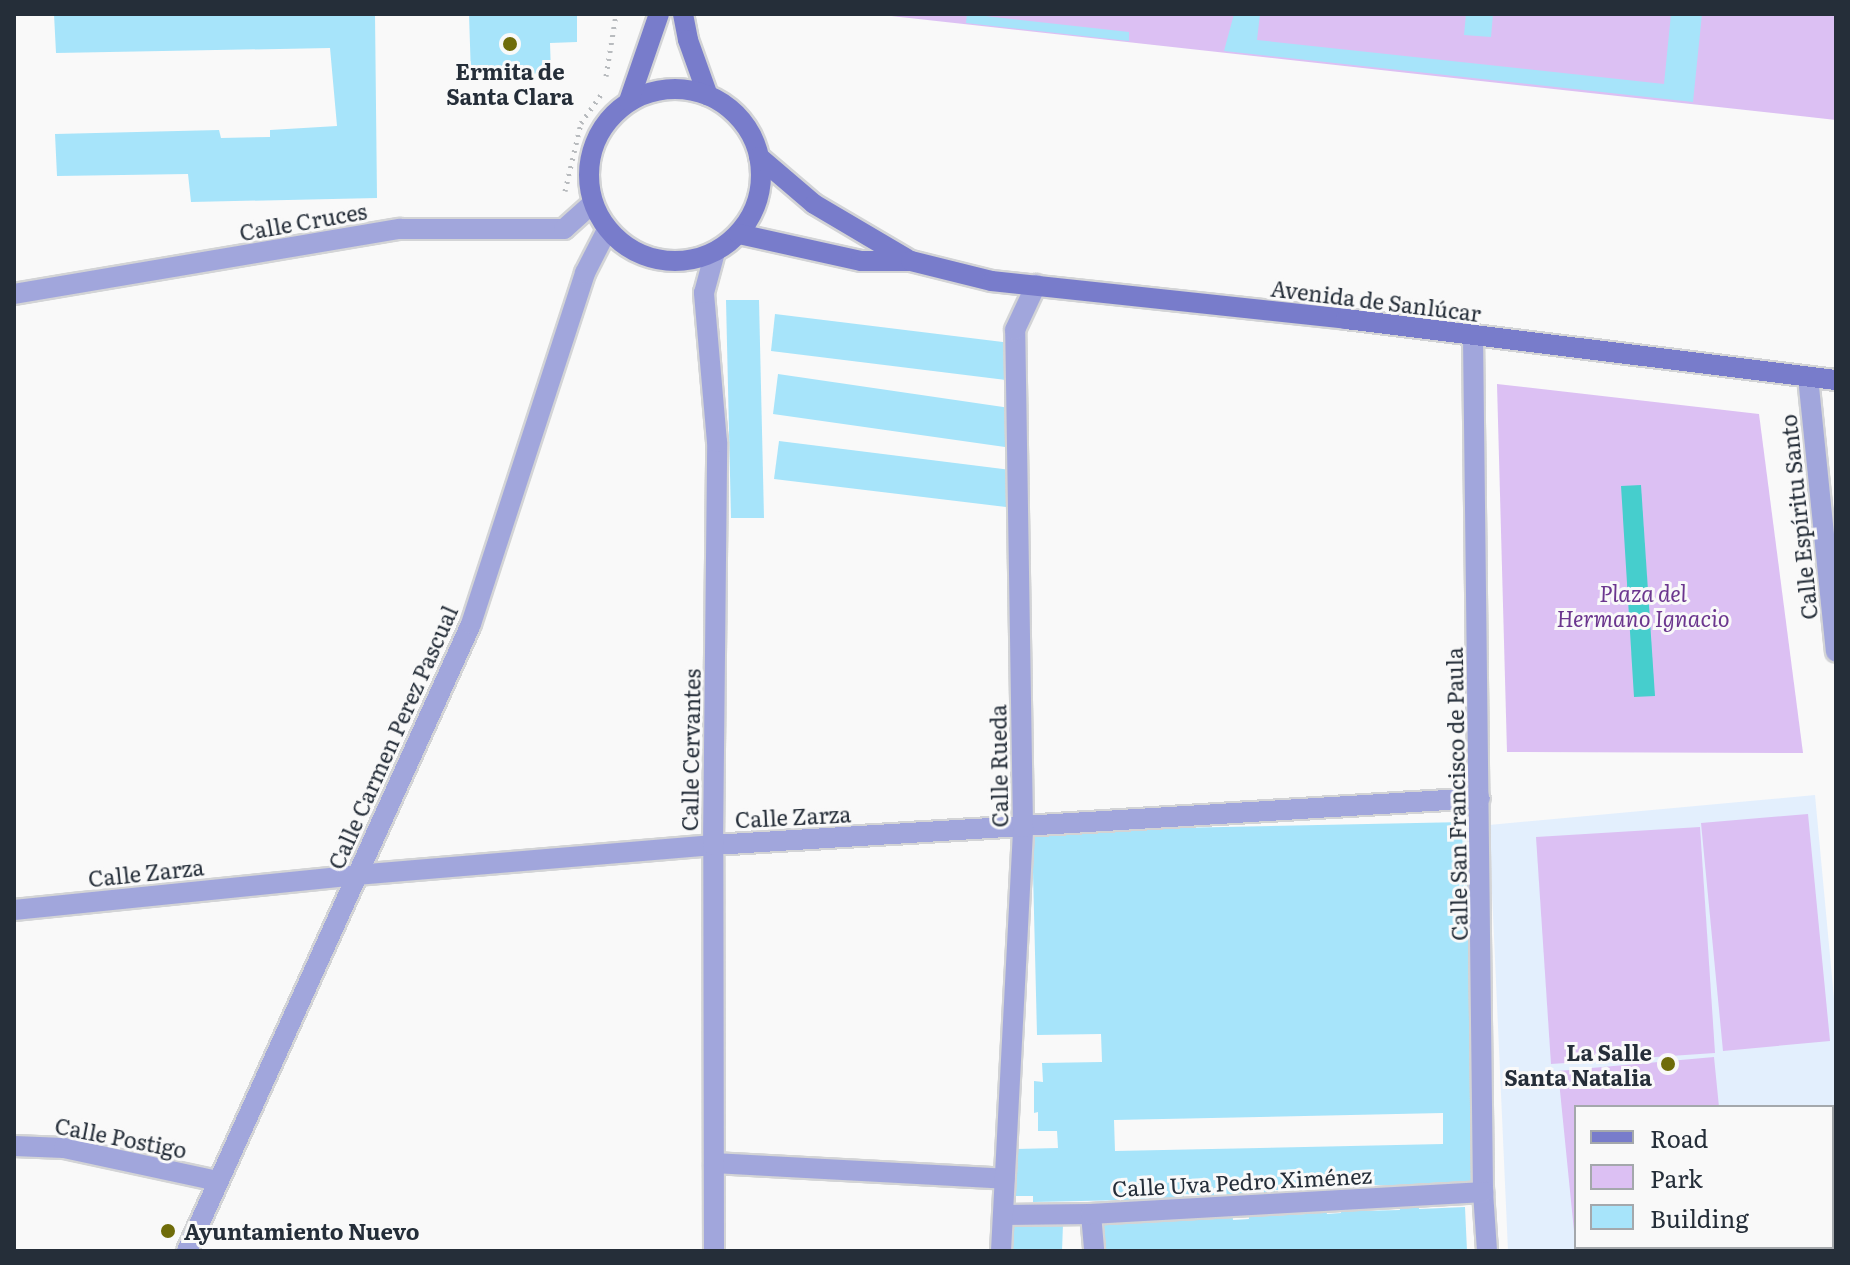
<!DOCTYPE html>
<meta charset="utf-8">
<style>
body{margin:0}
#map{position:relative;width:1850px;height:1265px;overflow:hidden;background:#f9f9f9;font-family:Literata,serif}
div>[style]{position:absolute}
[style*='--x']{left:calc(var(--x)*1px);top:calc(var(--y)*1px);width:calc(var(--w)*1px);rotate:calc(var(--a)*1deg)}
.built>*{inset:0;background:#e3effd}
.green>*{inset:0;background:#dcc0f3}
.water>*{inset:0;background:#46cecd}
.building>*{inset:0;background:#a7e4fa}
.path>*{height:5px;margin-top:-2.5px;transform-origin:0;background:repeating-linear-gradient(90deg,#b8bbbe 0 2px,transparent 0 8px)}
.roads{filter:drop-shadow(2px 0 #d3d4d6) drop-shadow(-2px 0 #d3d4d6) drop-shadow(0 2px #d3d4d6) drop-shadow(0 -2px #d3d4d6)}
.minor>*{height:20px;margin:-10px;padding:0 10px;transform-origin:10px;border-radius:10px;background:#a1a6dc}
.tertiary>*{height:20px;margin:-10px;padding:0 10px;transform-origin:10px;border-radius:10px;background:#a1a6dc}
.secondary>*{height:20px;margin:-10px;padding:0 10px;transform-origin:10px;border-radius:10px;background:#787ccb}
.secondary>.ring{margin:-10px;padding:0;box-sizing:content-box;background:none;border:20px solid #787ccb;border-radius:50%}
.dots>*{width:22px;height:22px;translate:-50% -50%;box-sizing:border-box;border:4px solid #f9f9f9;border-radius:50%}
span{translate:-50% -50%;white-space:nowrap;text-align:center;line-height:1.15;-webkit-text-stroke:6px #f9f9f9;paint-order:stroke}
.poi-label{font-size:22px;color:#252e39;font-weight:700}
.right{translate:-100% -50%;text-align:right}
.left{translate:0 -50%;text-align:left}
.street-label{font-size:22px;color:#252e39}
.park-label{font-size:22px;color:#6b368e;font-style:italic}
.frame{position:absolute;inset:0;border:16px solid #252e39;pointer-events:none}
.legend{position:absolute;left:1574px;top:1105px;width:260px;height:144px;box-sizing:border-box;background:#f9f9f9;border:2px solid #a4a8ac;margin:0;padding:10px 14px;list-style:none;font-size:24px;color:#252e39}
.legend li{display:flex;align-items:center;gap:16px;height:40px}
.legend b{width:40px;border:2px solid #a4a8ac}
</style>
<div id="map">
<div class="built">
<div style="clip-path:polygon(evenodd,1815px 795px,1836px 1020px,1836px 1251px,1508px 1251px,1489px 825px,1815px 795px,1576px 1107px,1832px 1107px,1832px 1247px,1576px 1247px,1576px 1107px)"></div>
</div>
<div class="green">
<div style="clip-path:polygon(873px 14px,1836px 14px,1836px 120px)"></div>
<div style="clip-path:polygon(1497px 384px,1759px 414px,1803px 753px,1507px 752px)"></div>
<div style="clip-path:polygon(1808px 814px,1830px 1041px,1723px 1051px,1701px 823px)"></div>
<div style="clip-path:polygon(1700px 827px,1715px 1053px,1551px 1064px,1536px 837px)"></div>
<div style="clip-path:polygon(1714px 1057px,1719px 1107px,1576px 1107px,1576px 1247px,1732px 1247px,1733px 1251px,1576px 1251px,1558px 1071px)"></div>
</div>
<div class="water">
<div style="clip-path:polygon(1641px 485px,1655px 696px,1634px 697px,1621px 486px)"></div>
</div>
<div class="building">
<div style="clip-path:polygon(54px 14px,375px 14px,377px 198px,191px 202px,188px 174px,57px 176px,55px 134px,219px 130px,221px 138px,270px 137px,270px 130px,337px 126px,330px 48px,56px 53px)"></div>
<div style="clip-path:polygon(469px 14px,577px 14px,577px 42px,550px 43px,551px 73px,471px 76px)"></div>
<div style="clip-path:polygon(967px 14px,1129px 32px,1129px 41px,966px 23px)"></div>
<div style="clip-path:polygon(1234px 14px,1260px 14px,1257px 40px,1664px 84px,1671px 14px,1702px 14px,1693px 102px,1224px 51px)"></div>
<div style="clip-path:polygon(1466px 14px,1493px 14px,1491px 37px,1464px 35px)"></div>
<div style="clip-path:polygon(726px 300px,759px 300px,764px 518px,731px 518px)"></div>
<div style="clip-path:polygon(775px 314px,1011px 343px,1006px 380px,771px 351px)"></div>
<div style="clip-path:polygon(778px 374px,1010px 408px,1005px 447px,773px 414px)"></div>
<div style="clip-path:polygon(779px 441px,1011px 470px,1006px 507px,774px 479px)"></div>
<div style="clip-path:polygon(evenodd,1465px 822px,1474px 1182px,1429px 1183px,1429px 1187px,1370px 1185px,1370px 1191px,1348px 1191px,1349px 1186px,1337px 1187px,1337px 1193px,1275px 1190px,1275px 1196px,1255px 1197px,1255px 1192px,1242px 1192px,1243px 1198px,1184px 1194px,1184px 1203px,1162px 1203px,1162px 1198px,1151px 1198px,1151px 1206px,1128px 1206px,1128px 1200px,1033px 1202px,1033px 1196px,1015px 1196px,1014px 1149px,1058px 1148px,1057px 1131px,1038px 1131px,1038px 1112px,1034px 1113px,1034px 1081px,1043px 1082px,1042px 1063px,1102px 1062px,1101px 1034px,1037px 1035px,1032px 831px,1465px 822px,1443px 1113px,1443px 1144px,1115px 1151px,1114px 1120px,1443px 1113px)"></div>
<div style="clip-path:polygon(1419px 1202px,1419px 1209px,1465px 1207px,1467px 1251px,1101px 1251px,1099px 1224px,1122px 1223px,1122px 1215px,1144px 1214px,1144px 1223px,1158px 1222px,1158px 1214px,1176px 1213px,1177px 1221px,1215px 1219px,1215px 1213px,1232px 1212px,1233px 1220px,1249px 1219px,1248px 1211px,1266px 1210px,1267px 1216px,1306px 1214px,1305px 1210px,1326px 1209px,1327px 1214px,1341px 1213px,1341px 1207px,1361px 1207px,1361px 1211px,1400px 1210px,1399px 1203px)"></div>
<div style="clip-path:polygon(1008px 1221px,1063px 1224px,1062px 1251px,1007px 1251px)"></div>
</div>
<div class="path">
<div style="--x:606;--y:76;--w:63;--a:-80.8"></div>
<div style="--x:565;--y:191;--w:70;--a:-76.8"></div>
<div style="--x:581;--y:123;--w:35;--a:-55"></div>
</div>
<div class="roads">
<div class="minor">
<div style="--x:14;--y:294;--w:391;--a:-9.6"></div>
<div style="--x:400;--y:229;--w:164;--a:0"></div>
<div style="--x:564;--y:229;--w:38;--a:-42"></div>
<div style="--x:1473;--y:336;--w:856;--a:89.33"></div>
<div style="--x:1483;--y:1192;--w:59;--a:86.1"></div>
<div style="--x:1808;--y:377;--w:276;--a:84.2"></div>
<div style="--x:14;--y:910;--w:345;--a:-5.8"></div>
<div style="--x:357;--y:875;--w:357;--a:-4.8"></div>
<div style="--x:713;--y:845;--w:768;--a:-3.51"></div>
<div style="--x:14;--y:1146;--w:50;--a:2.3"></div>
<div style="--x:64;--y:1148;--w:157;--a:12.1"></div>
<div style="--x:714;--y:1163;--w:291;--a:3.1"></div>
<div style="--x:1091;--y:1214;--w:37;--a:85"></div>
<div style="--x:1003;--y:1215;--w:88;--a:-0.7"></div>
<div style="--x:1091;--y:1214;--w:393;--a:-3.2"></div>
<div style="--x:1001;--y:1251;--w:425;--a:-87"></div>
<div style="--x:1023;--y:827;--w:497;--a:-90.9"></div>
<div style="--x:1015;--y:330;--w:50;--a:-65"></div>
</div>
<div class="tertiary">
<div style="--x:187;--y:1251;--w:688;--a:-65.63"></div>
<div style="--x:471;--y:624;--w:369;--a:-72"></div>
<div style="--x:585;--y:273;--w:48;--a:-62.9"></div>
<div style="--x:714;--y:1251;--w:406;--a:-90.1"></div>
<div style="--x:713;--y:845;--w:403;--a:-89.4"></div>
<div style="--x:717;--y:442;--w:150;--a:-95"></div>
<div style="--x:704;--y:293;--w:42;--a:-75"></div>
</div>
<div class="secondary">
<div style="--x:683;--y:14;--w:26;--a:79"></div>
<div style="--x:688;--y:40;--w:59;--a:70.3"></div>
<div class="ring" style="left:589px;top:89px;width:152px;height:152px"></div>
<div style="--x:629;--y:101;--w:92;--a:-71"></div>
<div style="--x:759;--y:157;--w:72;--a:40.5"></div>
<div style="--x:814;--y:204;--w:108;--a:30.6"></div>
<div style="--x:739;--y:234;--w:125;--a:12.5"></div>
<div style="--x:861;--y:261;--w:50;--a:0"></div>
<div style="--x:911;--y:261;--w:83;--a:13.9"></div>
<div style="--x:992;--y:281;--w:356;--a:6.1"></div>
<div style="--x:1346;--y:319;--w:494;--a:7.1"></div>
</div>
</div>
<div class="dots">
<div style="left:510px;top:44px;background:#6f6c0a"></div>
<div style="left:1668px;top:1064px;background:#6f6c0a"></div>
<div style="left:168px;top:1231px;background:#6f6c0a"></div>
</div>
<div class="poi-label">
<span style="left:510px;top:83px">Ermita de<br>Santa Clara</span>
<span class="right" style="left:1652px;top:1064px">La Salle<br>Santa Natalia</span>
<span class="left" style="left:184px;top:1231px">Ayuntamiento Nuevo</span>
</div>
<div class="street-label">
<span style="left:303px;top:221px;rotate:-10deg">Calle Cruces</span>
<span style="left:1376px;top:300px;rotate:7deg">Avenida de Sanlúcar</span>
<span style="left:1798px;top:517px;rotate:-96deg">Calle Espíritu Santo</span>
<span style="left:392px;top:737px;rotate:-66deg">Calle Carmen Perez Pascual</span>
<span style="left:690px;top:750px;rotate:-89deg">Calle Cervantes</span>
<span style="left:998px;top:766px;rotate:-91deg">Calle Rueda</span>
<span style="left:1456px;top:794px;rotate:-91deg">Calle San Francisco de Paula</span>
<span style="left:793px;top:816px;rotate:-3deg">Calle Zarza</span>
<span style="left:146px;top:872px;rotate:-6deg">Calle Zarza</span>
<span style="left:121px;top:1137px;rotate:11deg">Calle Postigo</span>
<span style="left:1242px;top:1181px;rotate:-3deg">Calle Uva Pedro Ximénez</span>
</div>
<div class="park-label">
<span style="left:1643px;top:605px">Plaza del<br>Hermano Ignacio</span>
</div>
<div class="frame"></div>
<ul class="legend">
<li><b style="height:10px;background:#787ccb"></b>Road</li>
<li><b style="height:22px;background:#dcc0f3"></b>Park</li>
<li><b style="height:22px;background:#a7e4fa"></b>Building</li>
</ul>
</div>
